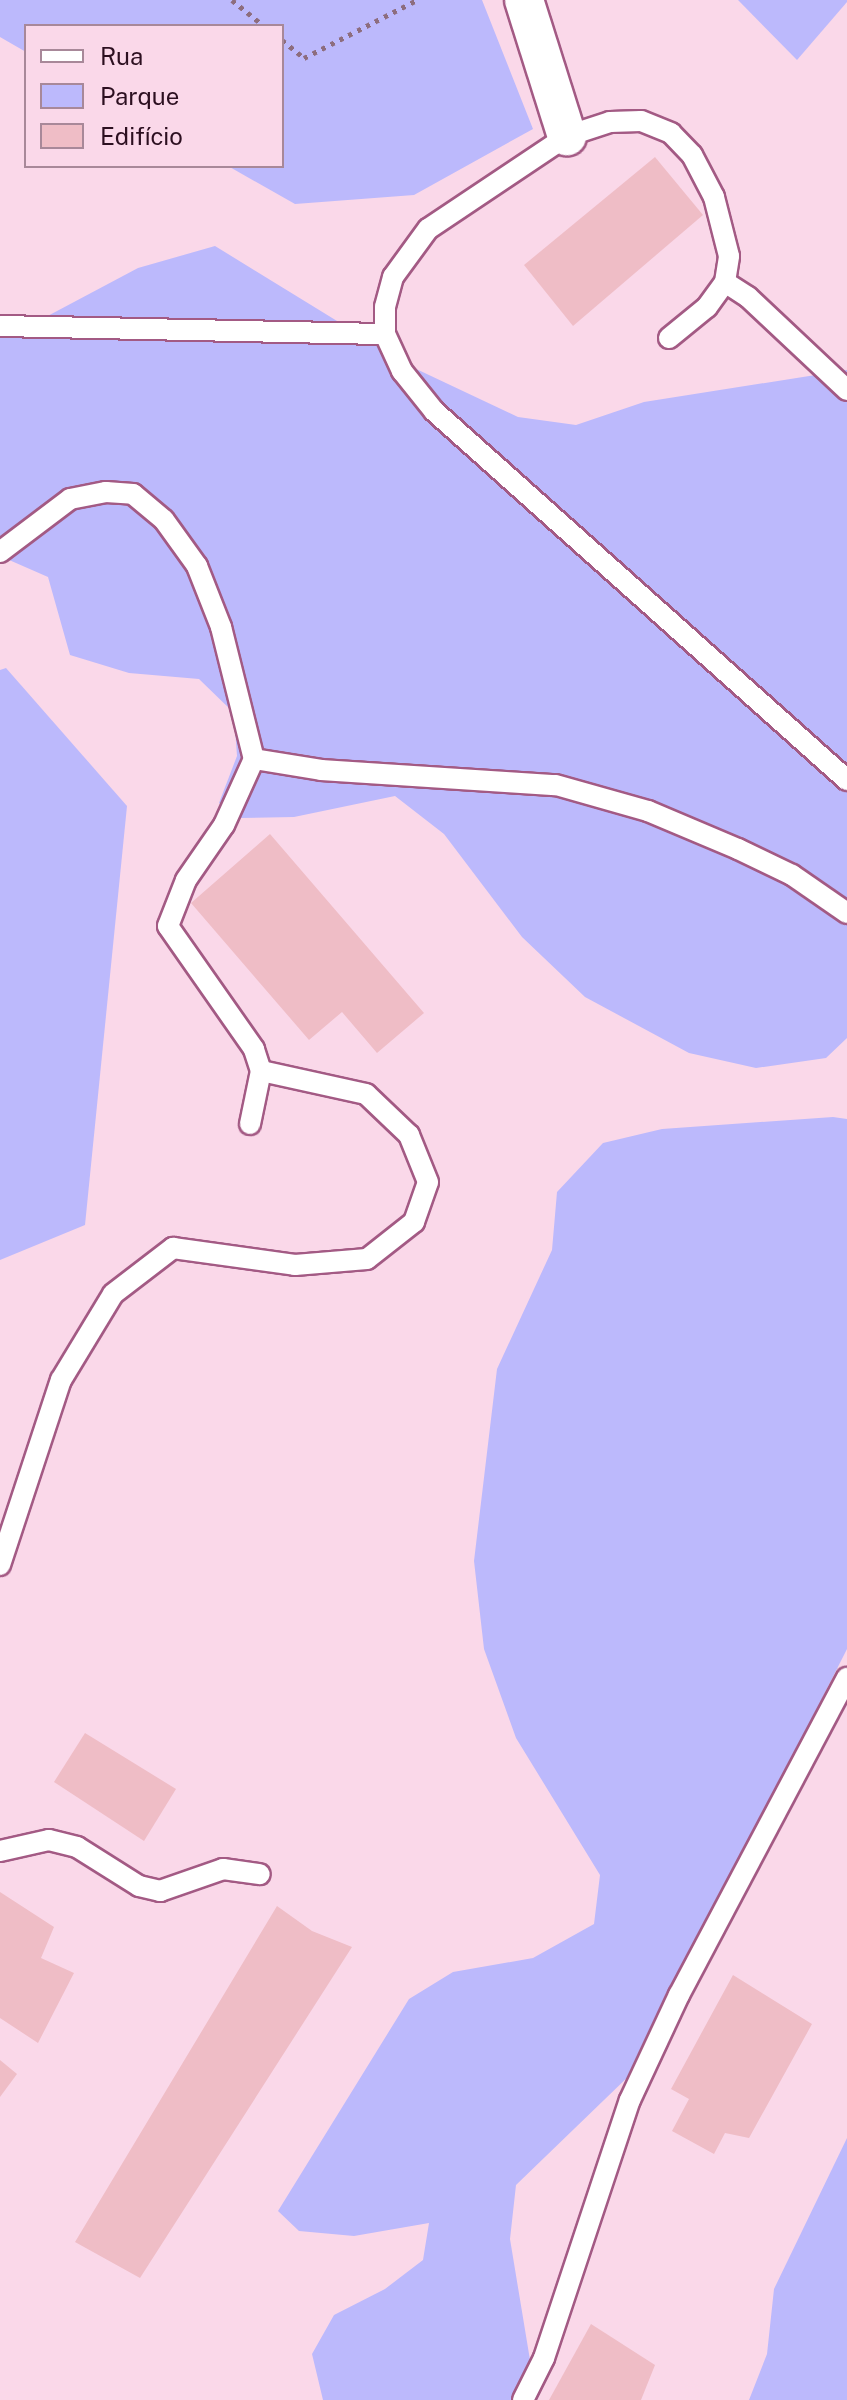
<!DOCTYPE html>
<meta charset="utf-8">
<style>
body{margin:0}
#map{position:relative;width:847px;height:2400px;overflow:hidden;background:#fad8e9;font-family:"Public Sans",sans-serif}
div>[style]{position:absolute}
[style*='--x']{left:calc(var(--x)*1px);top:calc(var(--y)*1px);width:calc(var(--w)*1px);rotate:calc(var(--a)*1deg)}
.green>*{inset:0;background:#bcb9fc}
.building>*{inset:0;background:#efbdc6}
.path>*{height:5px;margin-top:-2.5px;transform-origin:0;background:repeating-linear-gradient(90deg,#8d6d7e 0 4px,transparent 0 10px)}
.roads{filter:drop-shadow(2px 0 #a35a84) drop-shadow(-2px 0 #a35a84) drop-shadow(0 2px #a35a84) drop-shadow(0 -2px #a35a84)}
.lane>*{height:20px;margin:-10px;padding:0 10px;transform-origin:10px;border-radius:10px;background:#fff}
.street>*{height:38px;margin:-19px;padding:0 19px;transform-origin:19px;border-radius:19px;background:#fff}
span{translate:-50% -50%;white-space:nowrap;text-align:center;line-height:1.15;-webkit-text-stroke:8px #fad8e9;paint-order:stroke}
.legend{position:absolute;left:24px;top:24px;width:260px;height:144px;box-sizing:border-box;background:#fad8e9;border:2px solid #a88899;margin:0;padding:10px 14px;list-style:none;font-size:24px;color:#2c0f20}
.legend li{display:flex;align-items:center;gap:16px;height:40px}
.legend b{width:40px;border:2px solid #a88899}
</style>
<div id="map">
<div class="green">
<div style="clip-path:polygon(0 0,482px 0,533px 129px,414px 195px,295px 204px,228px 166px,282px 166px,282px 26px,26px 26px,26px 52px,0 37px)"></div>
<div style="clip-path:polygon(738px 0,847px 0,847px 2px,797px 60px)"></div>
<div style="clip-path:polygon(215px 246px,412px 367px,518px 417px,576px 425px,644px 402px,847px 370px,847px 1038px,826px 1058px,756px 1068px,689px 1053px,585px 997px,522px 937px,444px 834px,395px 796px,294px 817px,240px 818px,219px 803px,237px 756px,234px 713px,199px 679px,129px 673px,70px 655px,48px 577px,0 556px,0 329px,42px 319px,138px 268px)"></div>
<div style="clip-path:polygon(6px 668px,127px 806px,85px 1225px,0 1260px,0 670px)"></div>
<div style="clip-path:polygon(833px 1117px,847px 1119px,847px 1649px,633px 2072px,516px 2185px,510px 2239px,531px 2366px,511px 2400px,323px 2400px,312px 2354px,334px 2315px,385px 2289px,423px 2260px,429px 2223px,354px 2236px,299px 2231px,278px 2211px,409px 1999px,453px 1972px,533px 1958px,594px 1924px,600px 1875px,516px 1738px,484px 1649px,474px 1561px,497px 1369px,552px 1250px,557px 1192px,603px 1143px,662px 1129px)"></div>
<div style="clip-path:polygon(847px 2138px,847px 2400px,749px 2400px,767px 2354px,774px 2289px)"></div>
</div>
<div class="building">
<div style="clip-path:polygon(655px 157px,703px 215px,573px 326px,524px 265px)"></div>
<div style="clip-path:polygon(270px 834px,424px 1013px,377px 1053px,342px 1012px,309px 1040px,191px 903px)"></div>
<div style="clip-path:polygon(85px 1733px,176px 1789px,144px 1841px,54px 1782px)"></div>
<div style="clip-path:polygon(0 1892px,54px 1927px,41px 1958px,74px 1973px,38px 2043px,0 2018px)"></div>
<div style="clip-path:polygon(277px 1906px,312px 1931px,352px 1947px,140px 2278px,75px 2242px)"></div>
<div style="clip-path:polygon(733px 1975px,812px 2024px,749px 2138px,725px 2133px,714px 2154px,672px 2131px,689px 2099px,671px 2089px)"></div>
<div style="clip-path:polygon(0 2060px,17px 2074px,0 2097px)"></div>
<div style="clip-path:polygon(591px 2324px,655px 2365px,641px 2400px,549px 2400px)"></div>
</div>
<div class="path">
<div style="--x:232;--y:0;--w:41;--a:39.1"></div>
<div style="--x:282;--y:40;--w:28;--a:39"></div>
<div style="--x:304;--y:58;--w:127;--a:-27.2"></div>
</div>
<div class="roads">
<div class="lane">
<div style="--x:0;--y:326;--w:385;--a:1.2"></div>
<div style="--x:669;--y:338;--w:49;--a:-39.2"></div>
<div style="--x:707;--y:307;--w:31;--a:-54"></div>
<div style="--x:847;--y:390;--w:136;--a:-136.8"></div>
<div style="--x:748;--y:297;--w:27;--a:-147"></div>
<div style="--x:725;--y:282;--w:26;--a:-81"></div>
<div style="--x:729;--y:256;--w:61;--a:-104.3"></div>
<div style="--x:714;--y:197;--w:47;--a:-117.6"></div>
<div style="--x:692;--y:155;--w:30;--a:-134"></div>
<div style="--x:671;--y:133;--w:32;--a:-158"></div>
<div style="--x:641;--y:121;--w:31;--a:178"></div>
<div style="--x:610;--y:122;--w:45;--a:162"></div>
<div style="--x:567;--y:136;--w:167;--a:146.2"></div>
<div style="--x:428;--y:229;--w:59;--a:126.1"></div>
<div style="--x:393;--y:277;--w:31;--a:105"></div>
<div style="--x:385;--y:307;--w:27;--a:90"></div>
<div style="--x:385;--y:334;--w:41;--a:65.3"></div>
<div style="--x:402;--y:371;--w:51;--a:51.3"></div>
<div style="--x:434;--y:411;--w:554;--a:41.78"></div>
<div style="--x:0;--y:552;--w:88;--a:-37.1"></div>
<div style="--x:70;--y:499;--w:37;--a:-11"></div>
<div style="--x:106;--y:492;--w:27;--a:4"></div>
<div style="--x:133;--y:494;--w:40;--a:40"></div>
<div style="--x:164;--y:520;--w:57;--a:54.3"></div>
<div style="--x:197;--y:566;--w:66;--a:68.5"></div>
<div style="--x:221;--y:627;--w:136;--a:76"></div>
<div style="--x:254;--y:759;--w:68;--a:9.3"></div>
<div style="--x:321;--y:770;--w:235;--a:3.7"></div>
<div style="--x:556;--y:785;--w:96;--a:15.8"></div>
<div style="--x:648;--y:811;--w:98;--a:22.9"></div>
<div style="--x:738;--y:849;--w:60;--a:25.7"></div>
<div style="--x:792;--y:875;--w:67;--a:34.6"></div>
<div style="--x:250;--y:1124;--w:54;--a:-78.3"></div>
<div style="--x:0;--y:1565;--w:195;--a:-71.8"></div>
<div style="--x:61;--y:1380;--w:100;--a:-58.8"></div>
<div style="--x:113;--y:1294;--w:76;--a:-37.5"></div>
<div style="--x:173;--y:1248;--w:123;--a:7.9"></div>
<div style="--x:295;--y:1265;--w:72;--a:-4.8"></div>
<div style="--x:367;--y:1259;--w:60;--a:-38.2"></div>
<div style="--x:414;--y:1222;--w:42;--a:-70.7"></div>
<div style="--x:428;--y:1182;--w:51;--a:-112"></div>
<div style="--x:409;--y:1135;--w:59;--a:-136.4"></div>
<div style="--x:366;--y:1094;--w:107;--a:-167.6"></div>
<div style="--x:261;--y:1071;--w:23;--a:-108"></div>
<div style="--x:254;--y:1049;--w:150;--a:-125"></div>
<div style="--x:168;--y:926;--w:49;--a:-68.6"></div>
<div style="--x:186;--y:880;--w:67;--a:-55.4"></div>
<div style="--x:224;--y:825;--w:72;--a:-65.6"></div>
<div style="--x:0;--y:1851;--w:50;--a:-12.7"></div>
<div style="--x:49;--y:1840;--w:29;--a:14"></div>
<div style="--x:77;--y:1847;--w:73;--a:32.2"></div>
<div style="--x:139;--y:1886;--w:22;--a:13"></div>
<div style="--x:160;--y:1891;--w:67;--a:-19.2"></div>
<div style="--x:223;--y:1869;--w:37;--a:8"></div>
<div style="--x:523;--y:2400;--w:47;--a:-63.4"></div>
<div style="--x:544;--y:2358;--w:272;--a:-71.6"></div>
<div style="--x:630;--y:2100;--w:116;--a:-65"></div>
<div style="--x:679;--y:1995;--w:359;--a:-62.1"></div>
</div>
<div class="street">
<div style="--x:524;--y:0;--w:143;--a:72.5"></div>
</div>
</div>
<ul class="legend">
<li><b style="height:10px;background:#fff"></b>Rua</li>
<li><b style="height:22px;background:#bcb9fc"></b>Parque</li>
<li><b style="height:22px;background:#efbdc6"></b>Edifício</li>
</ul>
</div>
